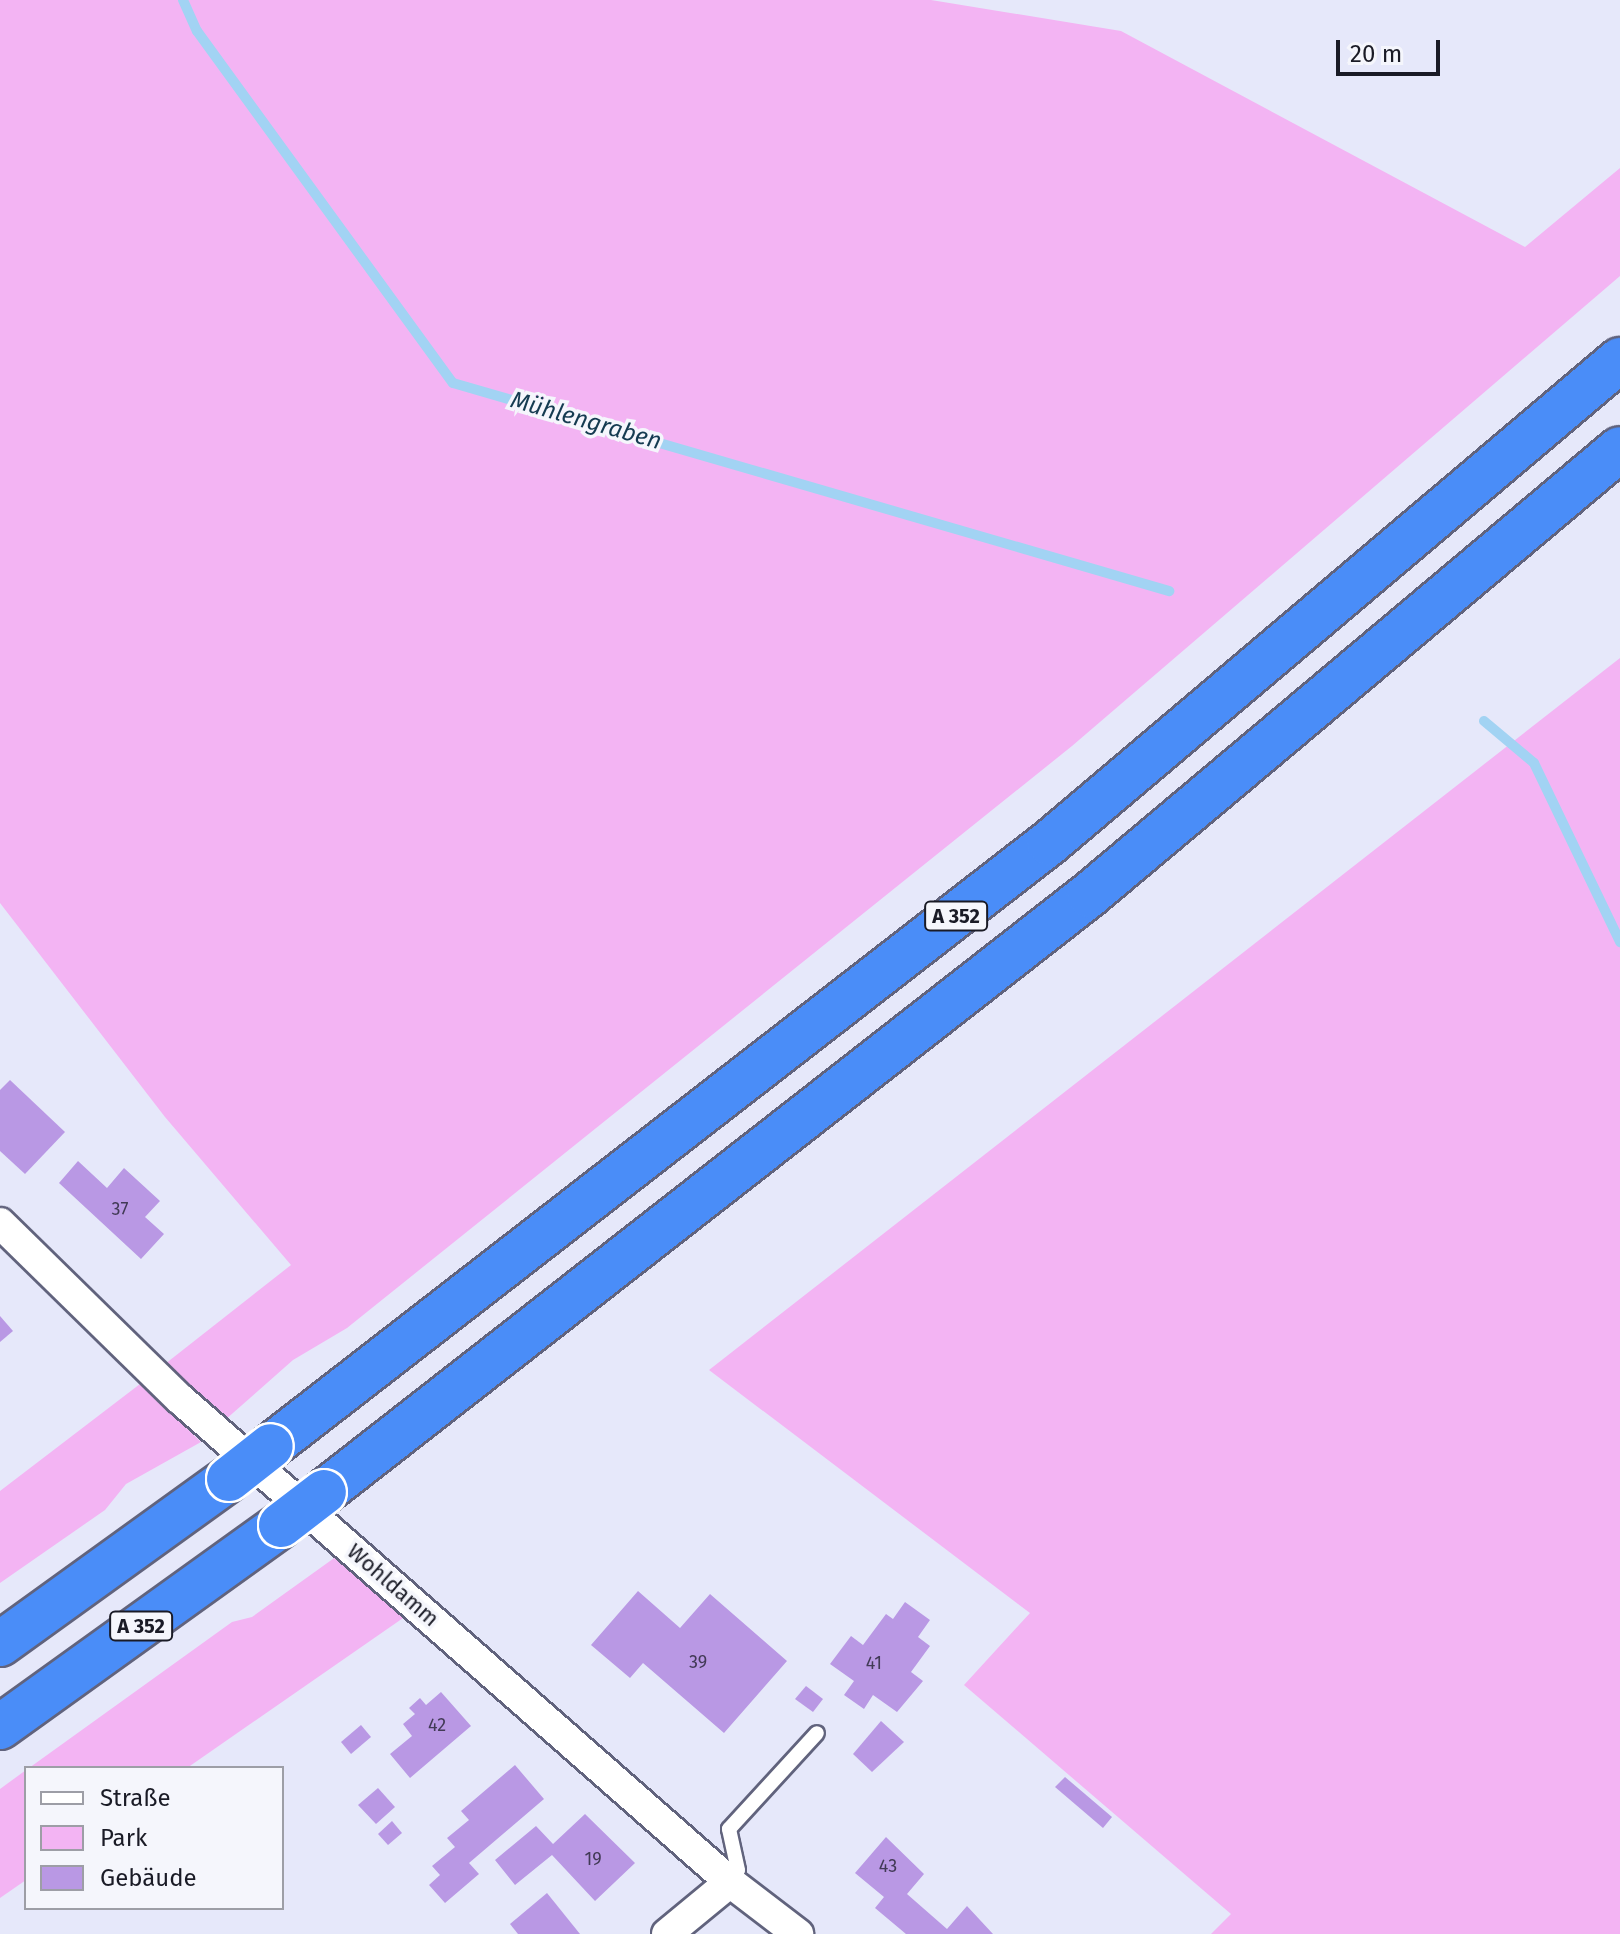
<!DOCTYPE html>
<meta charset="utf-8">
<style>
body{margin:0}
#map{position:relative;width:1620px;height:1934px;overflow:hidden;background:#e6e8fa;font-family:"Fira Sans",sans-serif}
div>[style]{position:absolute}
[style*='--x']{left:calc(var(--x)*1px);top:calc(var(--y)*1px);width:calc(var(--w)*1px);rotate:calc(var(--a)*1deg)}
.green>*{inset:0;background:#f3b4f3}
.stream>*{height:10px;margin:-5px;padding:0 5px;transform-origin:5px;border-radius:5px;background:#a2d3f3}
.building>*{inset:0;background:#b998e4}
.roads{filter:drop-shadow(2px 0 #61637d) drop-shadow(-2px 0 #61637d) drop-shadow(0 2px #61637d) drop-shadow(0 -2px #61637d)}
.lane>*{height:14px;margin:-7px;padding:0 7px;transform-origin:7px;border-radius:7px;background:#fff}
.street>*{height:30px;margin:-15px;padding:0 15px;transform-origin:15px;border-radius:15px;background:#fff}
.highway>*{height:44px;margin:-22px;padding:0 22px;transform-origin:22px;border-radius:22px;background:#4a8df8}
.bridges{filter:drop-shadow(2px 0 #fff) drop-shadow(-2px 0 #fff) drop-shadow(0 2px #fff) drop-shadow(0 -2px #fff)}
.highway-bridge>*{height:44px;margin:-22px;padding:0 22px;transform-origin:22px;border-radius:22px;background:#4a8df8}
span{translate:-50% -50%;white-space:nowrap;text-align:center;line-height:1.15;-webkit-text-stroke:7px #f5f6fc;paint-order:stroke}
.number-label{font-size:18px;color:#423a56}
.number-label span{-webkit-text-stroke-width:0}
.shield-label span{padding:2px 6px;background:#f5f6fc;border:2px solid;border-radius:6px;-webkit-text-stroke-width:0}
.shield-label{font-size:20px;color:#1a1b26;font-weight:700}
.street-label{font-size:22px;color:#1a1b26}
.water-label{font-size:24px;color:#153b51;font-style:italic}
.legend{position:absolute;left:24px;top:1766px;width:260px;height:144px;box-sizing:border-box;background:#f5f6fc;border:2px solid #9d9ea6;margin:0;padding:10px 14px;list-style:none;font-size:24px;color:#1a1b26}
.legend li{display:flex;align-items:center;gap:16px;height:40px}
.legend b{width:40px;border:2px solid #9d9ea6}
.scale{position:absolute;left:1336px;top:40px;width:104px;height:36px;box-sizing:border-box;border:4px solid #1a1b26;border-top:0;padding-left:10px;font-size:24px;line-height:28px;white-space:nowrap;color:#1a1b26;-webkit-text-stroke:6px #f5f6fc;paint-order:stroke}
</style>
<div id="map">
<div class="green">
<div style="clip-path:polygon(0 0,931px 0,1121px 31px,1525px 247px,1620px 168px,1620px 276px,1072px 746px,347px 1328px,293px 1360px,225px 1420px,165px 1364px,291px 1265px,165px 1117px,0 903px)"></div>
<div style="clip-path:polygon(1620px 658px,1620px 1934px,1211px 1934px,1231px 1914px,964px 1685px,1030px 1613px,709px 1370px)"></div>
<div style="clip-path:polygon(140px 1384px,201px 1442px,126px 1484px,105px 1510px,0 1583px,0 1491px)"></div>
<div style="clip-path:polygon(337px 1556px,406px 1616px,187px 1768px,29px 1768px,232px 1622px,252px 1617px)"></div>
<div style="clip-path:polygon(26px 1770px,26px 1880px,0 1898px,0 1789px)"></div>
</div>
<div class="stream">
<div style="--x:183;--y:0;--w:34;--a:66"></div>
<div style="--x:197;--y:31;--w:435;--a:54"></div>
<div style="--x:453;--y:383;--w:746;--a:16.2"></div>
<div style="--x:1484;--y:721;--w:65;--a:40"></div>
<div style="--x:1534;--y:763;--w:199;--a:64.3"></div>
</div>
<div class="building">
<div style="clip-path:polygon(10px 1080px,65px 1132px,25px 1174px,0 1151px,0 1090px)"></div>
<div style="clip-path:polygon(78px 1161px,107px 1188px,124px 1168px,160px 1201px,145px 1217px,164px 1234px,141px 1259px,59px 1183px)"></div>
<div style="clip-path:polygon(0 1316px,13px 1331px,0 1342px)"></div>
<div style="clip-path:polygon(638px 1591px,680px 1628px,710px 1594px,787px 1661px,724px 1733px,643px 1663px,630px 1678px,591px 1645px)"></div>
<div style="clip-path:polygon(905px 1602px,930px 1620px,918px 1637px,930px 1646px,911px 1672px,923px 1681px,897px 1712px,873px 1695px,864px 1709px,844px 1695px,854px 1681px,830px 1664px,851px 1636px,863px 1645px,886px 1614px,893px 1619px)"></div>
<div style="clip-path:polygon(806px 1686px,823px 1699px,813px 1712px,795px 1699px)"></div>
<div style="clip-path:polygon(441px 1692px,471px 1726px,410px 1778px,390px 1754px,412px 1736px,403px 1724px,415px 1714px,409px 1708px,420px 1698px,426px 1705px)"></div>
<div style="clip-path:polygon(881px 1721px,904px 1742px,872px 1772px,853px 1754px)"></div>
<div style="clip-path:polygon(361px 1725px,371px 1737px,351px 1754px,341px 1742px)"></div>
<div style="clip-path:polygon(515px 1765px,544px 1799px,469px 1863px,479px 1874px,445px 1903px,429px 1885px,440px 1875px,432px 1866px,455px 1847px,447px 1838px,469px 1820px,461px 1811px)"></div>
<div style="clip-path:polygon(1065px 1777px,1112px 1817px,1103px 1828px,1055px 1787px)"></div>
<div style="clip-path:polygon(378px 1788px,395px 1807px,376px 1824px,358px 1805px)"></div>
<div style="clip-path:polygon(585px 1814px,635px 1863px,595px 1901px,552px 1855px,515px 1885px,495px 1860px,536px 1826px,553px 1844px)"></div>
<div style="clip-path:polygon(392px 1821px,402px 1833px,388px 1845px,378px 1834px)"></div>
<div style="clip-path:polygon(886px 1837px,924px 1874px,907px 1894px,947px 1929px,967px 1906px,993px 1934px,906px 1934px,875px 1908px,884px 1897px,855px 1873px)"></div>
<div style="clip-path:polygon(547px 1893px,580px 1934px,518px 1934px,510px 1924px)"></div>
</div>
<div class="roads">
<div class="lane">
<div style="--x:730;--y:1882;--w:14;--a:-56"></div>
<div style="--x:738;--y:1870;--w:42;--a:-102.4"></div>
<div style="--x:729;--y:1829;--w:130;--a:-47.5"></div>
</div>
<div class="street">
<div style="--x:0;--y:1223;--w:252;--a:44.4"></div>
<div style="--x:180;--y:1399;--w:732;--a:41.29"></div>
<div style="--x:730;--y:1882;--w:86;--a:37.4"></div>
<div style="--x:667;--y:1934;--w:82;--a:-39.5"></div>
</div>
<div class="highway">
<div style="--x:271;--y:1446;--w:984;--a:-37.78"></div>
<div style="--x:1049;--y:843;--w:748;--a:-40.23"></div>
<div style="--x:324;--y:1492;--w:970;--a:-37.97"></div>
<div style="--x:1089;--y:895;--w:693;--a:-40.03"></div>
<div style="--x:0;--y:1644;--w:282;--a:-35.8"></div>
<div style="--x:0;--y:1727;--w:346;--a:-35.7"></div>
</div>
</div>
<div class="bridges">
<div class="highway-bridge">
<div style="--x:229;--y:1479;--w:53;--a:-38.2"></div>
<div style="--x:281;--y:1525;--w:54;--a:-37.5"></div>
</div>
</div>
<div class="number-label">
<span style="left:120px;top:1209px">37</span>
<span style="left:698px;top:1662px">39</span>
<span style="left:874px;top:1663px">41</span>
<span style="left:437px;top:1725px">42</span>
<span style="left:593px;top:1859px">19</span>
<span style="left:888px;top:1866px">43</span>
</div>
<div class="shield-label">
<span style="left:956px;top:916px">A 352</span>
<span style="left:141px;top:1626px">A 352</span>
</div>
<div class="street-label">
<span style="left:393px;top:1585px;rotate:41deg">Wohldamm</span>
</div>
<div class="water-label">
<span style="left:586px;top:421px;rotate:16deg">Mühlengraben</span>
</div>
<ul class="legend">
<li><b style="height:10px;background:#fff"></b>Straße</li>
<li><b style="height:22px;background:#f3b4f3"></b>Park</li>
<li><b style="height:22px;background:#b998e4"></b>Gebäude</li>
</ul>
<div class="scale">20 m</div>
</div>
